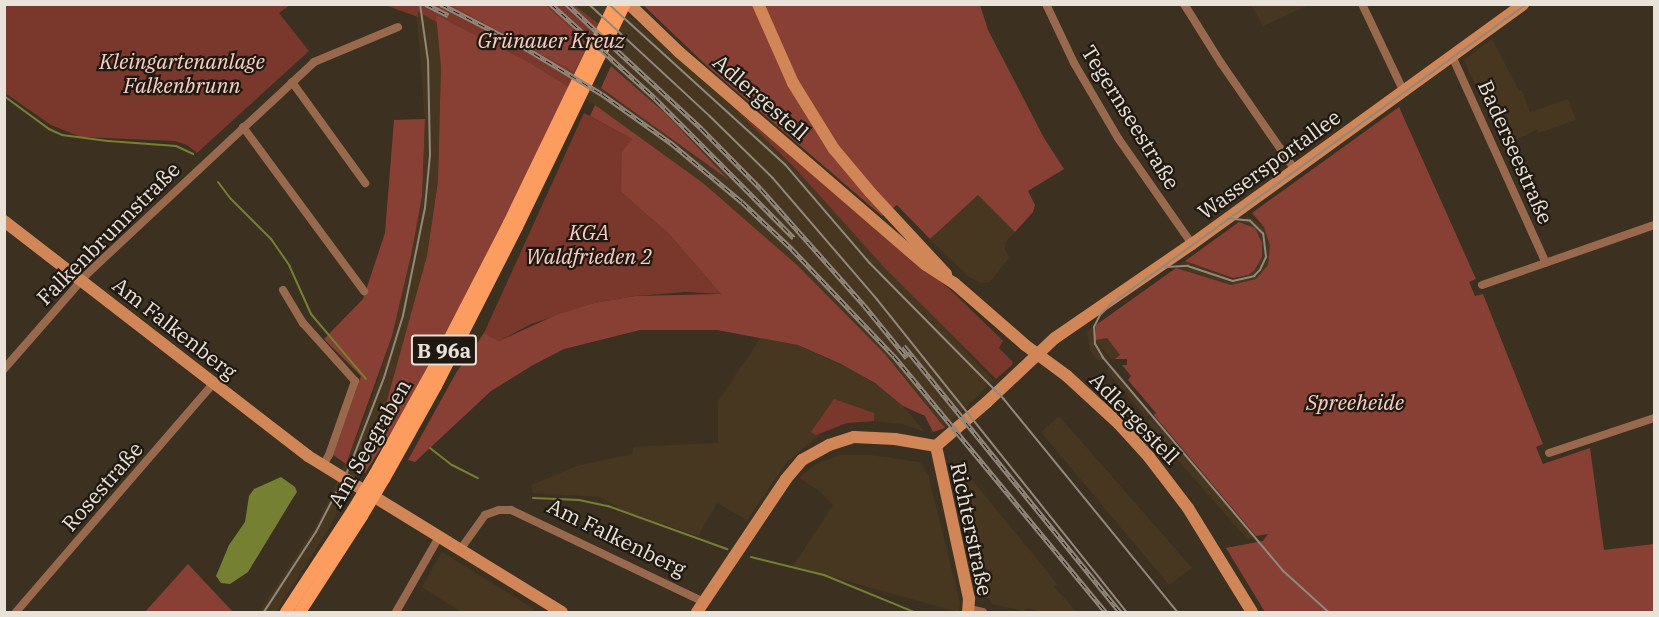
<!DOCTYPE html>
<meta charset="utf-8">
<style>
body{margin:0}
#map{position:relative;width:1659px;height:617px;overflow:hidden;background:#3c3021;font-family:"IBM Plex Serif",serif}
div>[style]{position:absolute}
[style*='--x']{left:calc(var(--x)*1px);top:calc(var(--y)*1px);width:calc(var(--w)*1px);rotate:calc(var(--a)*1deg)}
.built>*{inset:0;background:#473721}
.green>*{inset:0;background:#7a372c}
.forest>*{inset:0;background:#894034}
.water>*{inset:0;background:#758033}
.stream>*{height:2px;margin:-1px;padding:0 1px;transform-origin:1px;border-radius:1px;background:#758033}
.street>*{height:8px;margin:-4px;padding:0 4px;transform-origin:4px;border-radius:4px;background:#98694c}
.secondary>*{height:12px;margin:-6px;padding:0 6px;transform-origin:6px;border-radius:6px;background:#d08657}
.primary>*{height:12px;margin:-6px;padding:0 6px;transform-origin:6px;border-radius:6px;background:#fc9c5e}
.tram>*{height:1.5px;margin:-0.75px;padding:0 0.75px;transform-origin:0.75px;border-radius:0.75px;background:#92887c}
.rail>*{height:4.5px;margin-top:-2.25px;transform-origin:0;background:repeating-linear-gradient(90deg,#1f1912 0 7px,#92887c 0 14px);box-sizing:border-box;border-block:2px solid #92887c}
.primary-bridge>*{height:12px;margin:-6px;padding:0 6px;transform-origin:6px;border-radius:6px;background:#fc9c5e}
span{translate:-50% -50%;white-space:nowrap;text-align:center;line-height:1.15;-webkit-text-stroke:4.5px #1f1912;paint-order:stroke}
.shield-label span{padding:2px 4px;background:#1f1912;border:2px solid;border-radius:4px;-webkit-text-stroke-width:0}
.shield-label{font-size:20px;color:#e9e2d8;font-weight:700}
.park-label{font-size:21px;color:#fdd0c7;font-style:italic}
.street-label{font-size:21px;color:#e9e2d8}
.frame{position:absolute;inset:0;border:6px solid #e9e2d8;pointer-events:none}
</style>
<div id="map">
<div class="built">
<div style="clip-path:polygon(416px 5px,574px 72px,601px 88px,726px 177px,665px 113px,545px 5px,617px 5px,735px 109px,793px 166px,993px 380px,945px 428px,885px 354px,797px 265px,703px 183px,572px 89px,436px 16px,441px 67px,438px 181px,427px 256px,403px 349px,380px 426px,360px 470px,329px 528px,276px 612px,259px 612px,317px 524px,334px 489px,367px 412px,392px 336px,422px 196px,425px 119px)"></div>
<div style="clip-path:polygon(1251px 5px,1309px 5px,1263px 26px)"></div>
<div style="clip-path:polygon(1492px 39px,1519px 91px,1522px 91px,1530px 112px,1568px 99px,1576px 120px,1538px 133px,1537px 130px,1503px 146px,1464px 60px)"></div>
<div style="clip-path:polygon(978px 195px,1015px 232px,1006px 242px,1005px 249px,1009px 258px,990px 282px,981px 283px,969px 277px,930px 239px)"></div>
<div style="clip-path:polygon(1248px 216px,1264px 227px,1270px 246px,1268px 265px,1256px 279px,1231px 285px,1176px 268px,1185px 261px,1233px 278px,1248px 275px,1254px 271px,1262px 257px,1262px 243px,1248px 224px,1239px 222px)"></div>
<div style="clip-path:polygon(1096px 325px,1095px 331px,1107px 338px,1120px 355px,1115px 359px,1111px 359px,1096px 341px,1108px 360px,1097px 360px,1091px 352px,1087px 332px)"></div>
<div style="clip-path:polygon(761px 337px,798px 345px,854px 371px,894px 396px,925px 432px,902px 424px,874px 421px,847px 423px,823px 432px,786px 463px,747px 520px,717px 503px,698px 536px,625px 511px,600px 497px,533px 493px,531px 485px,577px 466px,632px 454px,633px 447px,718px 443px,718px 401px)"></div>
<div style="clip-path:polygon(1112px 365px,1151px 413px,1146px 417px,1106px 370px)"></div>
<div style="clip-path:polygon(1154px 415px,1256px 536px,1247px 539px,1170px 451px,1146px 422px)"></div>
<div style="clip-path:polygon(1059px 416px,1192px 568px,1169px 585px,1041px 432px)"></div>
<div style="clip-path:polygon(840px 455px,870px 455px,920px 462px,928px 474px,960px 603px,958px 612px,793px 566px,833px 505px,817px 489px,799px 478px,816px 464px)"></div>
<div style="clip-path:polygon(961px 466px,1057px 584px,1054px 587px,1077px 612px,1042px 612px,1028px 608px,1024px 611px,992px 604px,987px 595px,967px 511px)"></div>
<div style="clip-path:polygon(442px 552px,534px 609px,531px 612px,461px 612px,422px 587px)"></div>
</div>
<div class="green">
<div style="clip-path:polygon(4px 5px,290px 5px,279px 13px,309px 51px,197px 153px,187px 145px,175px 141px,81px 137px,51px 125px,5px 93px)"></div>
<div style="clip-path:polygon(385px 5px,574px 5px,599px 24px,566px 93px,418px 12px,418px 17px)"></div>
<div style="clip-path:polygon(735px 109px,954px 293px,1003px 341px,999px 348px,1013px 362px,1012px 365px,996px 379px,883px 266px,793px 166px)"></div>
<div style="clip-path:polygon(584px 113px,632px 139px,621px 192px,668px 233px,721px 294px,685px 292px,636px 296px,594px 303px,531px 324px,499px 341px,484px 333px)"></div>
<div style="clip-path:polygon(834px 399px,874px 413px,874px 421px,847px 423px,816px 435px,811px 432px)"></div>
</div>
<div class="forest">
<div style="clip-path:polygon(451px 5px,545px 5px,589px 44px,574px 72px)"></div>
<div style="clip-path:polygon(643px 5px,980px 5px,988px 30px,1044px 138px,1064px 169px,1028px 191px,1035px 205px,1033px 212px,1015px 232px,978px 195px,930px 239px,897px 205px,882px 216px,706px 65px)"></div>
<div style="clip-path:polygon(436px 15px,526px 61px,572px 89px,407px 407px,365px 473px,360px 470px,380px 426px,427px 256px,438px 181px,441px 67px)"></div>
<div style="clip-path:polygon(611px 66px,665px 113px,729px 180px,601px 88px)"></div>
<div style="clip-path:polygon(595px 105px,703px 183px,797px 265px,885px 354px,945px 428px,933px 432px,925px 416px,903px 406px,875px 383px,841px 364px,798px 345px,717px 330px,640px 330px,564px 349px,533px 365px,491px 391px,415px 462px,408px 460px,456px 373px,484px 333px,499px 341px,556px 315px,594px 303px,636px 296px,721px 294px,668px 233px,621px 192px,622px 152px,632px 139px,590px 116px)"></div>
<div style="clip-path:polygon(1399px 107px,1476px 279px,1469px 282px,1475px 296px,1483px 294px,1543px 444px,1536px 447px,1543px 464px,1590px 448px,1604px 550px,1654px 544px,1654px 612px,1265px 612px,1226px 548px,1263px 541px,1268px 534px,1256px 536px,1154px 415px,1156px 413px,1128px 380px,1131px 376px,1122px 365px,1127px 365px,1127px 359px,1115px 359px,1120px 355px,1107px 338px,1095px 340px,1096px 325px,1176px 268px,1231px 285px,1256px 279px,1268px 265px,1270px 246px,1264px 227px,1252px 213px)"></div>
<div style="clip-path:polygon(425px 119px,422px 196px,411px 255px,392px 336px,346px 464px,333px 455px,361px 376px,324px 339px,363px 299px,385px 233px,394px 120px)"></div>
<div style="clip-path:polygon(1239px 222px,1255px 228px,1262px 243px,1262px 257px,1254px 271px,1248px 275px,1233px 278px,1185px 261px)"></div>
<div style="clip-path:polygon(188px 564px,233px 612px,145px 612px)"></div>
</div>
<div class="water">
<div style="clip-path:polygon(281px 477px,295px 487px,297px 492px,293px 498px,248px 572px,230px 584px,221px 583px,216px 576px,229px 545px,245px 522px,249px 496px,254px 489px)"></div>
</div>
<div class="stream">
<div style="--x:4;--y:96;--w:56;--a:36.3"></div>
<div style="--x:49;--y:129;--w:14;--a:25"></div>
<div style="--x:62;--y:135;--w:46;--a:7.4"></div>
<div style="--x:108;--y:141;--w:68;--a:4.2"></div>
<div style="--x:176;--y:146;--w:19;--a:25"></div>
<div style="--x:218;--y:182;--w:21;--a:53"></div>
<div style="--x:231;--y:199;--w:57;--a:45"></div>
<div style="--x:271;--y:239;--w:32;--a:55"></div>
<div style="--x:289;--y:265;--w:54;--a:65.8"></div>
<div style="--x:311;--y:314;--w:85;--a:49.8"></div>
<div style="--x:430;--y:448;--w:28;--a:38"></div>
<div style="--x:452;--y:465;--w:29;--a:27"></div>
<div style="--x:533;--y:498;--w:46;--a:2.5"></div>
<div style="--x:579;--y:500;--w:30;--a:12"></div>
<div style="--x:608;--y:506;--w:127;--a:19.9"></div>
<div style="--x:751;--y:557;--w:75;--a:13.9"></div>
<div style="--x:824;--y:575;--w:97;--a:22.3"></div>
</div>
<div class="street">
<div style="--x:1046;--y:4;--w:65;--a:64.6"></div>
<div style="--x:1074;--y:63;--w:87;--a:59.6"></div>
<div style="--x:1118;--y:138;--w:129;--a:55.1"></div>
<div style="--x:1184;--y:4;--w:70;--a:57.9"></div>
<div style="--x:1221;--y:63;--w:130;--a:55.3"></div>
<div style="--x:1362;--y:4;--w:95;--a:64.5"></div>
<div style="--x:1452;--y:56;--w:227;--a:65.6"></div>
<div style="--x:292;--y:82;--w:125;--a:54.1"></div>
<div style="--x:243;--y:127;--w:204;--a:53.6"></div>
<div style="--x:1482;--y:285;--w:182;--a:-19.2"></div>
<div style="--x:283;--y:290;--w:39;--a:59"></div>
<div style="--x:303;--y:323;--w:78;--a:48.1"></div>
<div style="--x:355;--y:381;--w:78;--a:109.4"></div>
<div style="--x:329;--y:455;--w:12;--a:121"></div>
<div style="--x:4;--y:369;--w:128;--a:-48.8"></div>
<div style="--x:88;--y:273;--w:309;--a:-43"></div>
<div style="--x:314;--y:62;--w:91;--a:-22.6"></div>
<div style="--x:1549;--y:453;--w:111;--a:-18.4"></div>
<div style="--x:460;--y:550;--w:43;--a:-54.5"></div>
<div style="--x:485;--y:515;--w:15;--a:-20"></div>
<div style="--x:499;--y:510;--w:12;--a:0"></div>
<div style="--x:511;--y:510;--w:214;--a:25.5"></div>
<div style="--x:969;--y:609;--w:14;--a:12"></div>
<div style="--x:16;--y:612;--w:303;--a:-49.2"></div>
<div style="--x:396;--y:612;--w:86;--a:-60.2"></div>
</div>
<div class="secondary">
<div style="--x:629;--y:4;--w:69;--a:43.8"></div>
<div style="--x:679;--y:52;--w:326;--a:40.8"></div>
<div style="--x:926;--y:265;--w:33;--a:33"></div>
<div style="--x:954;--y:283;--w:94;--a:41.1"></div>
<div style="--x:1025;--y:345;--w:52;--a:36.4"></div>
<div style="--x:1067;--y:376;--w:71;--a:42.7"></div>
<div style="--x:1119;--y:424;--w:45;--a:47.7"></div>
<div style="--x:1149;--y:457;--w:64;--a:52.6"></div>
<div style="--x:1188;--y:508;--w:122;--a:58.4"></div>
<div style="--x:758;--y:4;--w:86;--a:66.1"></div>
<div style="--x:793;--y:83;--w:78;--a:58.2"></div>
<div style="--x:834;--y:149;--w:56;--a:50.1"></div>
<div style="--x:870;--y:192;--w:112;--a:47.2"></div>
<div style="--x:4;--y:221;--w:384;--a:37.7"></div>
<div style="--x:308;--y:456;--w:298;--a:31.6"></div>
<div style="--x:936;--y:446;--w:67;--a:-40.8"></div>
<div style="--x:987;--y:402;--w:93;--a:-43.3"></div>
<div style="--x:1055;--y:338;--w:166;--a:-34.5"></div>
<div style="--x:1192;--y:244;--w:409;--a:-35.9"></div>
<div style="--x:936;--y:446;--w:157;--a:77.8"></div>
<div style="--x:969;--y:599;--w:13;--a:94"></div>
<div style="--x:697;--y:612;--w:160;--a:-56.2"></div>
<div style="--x:786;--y:479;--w:25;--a:-50"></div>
<div style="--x:802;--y:460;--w:31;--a:-29"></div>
<div style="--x:829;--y:445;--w:26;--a:-18"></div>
<div style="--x:854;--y:437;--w:41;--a:2.8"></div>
<div style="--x:895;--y:439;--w:42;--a:9.7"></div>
</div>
<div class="primary">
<div style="--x:375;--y:474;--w:138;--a:-61"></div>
<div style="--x:442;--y:353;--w:146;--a:-62.7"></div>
<div style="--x:509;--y:223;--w:243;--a:-64.2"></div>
<div style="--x:384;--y:479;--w:107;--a:-60.8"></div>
<div style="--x:436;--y:386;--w:178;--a:-63"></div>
<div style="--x:517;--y:227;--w:248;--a:-64.2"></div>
<div style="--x:286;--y:612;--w:122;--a:-56.7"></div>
<div style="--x:300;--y:612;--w:114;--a:-57.1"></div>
</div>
<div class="tram">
<div style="--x:589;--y:4;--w:165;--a:42.8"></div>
<div style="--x:710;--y:116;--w:88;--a:44.5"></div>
<div style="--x:773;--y:178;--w:160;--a:49.3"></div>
<div style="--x:877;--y:299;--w:401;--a:51.4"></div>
<div style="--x:609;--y:4;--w:238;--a:42.3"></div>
<div style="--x:785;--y:164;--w:130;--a:49.4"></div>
<div style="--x:870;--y:263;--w:191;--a:45.4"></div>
<div style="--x:1004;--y:399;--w:275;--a:50.8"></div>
<div style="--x:1166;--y:267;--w:22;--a:-3"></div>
<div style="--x:1188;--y:266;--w:47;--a:18.4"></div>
<div style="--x:1233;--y:281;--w:22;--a:-13"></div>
<div style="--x:1254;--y:276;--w:8;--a:-45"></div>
<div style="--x:1260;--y:270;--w:14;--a:-65"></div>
<div style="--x:1266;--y:257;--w:23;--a:-97"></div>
<div style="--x:1263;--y:234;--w:18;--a:-135"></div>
<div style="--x:1250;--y:221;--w:22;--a:-175"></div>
<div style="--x:264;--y:612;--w:95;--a:-57"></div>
<div style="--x:316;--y:532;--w:74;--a:-62.7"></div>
<div style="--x:350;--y:466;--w:94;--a:-68.9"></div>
<div style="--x:384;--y:378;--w:65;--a:-73"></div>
<div style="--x:403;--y:316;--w:110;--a:-78.5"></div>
<div style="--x:425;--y:208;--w:53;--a:-84.6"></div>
<div style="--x:430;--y:155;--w:94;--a:-91.2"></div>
<div style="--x:428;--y:61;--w:58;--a:-98"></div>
<div style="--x:1328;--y:612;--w:61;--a:-137.7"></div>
<div style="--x:1283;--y:571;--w:279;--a:-130.2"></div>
<div style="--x:1103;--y:358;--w:16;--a:-120"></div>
<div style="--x:1095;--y:344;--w:17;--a:-93"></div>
<div style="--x:1094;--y:327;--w:13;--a:-63"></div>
<div style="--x:1100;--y:315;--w:16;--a:-45"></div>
<div style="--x:1111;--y:304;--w:513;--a:-35.8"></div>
</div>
<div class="rail">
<div style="--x:426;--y:4;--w:25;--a:27"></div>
<div style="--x:441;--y:4;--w:91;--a:27.4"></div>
<div style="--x:522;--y:46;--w:93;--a:31"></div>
<div style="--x:602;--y:94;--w:85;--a:35.4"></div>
<div style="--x:671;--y:143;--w:92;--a:39.7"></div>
<div style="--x:742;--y:202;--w:69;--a:43.2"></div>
<div style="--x:792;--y:249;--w:148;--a:46.4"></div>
<div style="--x:894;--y:356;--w:332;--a:50.4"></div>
<div style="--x:551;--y:4;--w:140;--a:42.1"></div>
<div style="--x:655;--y:98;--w:197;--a:45.2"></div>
<div style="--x:567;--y:4;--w:184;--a:42.8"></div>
<div style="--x:702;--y:129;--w:84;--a:45.5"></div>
<div style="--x:761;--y:189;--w:155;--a:48.4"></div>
<div style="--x:864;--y:305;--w:68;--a:50.9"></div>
<div style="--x:904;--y:346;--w:343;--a:50.9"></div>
</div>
<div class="primary-bridge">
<div style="--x:353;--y:510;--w:42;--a:-58.6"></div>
<div style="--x:362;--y:516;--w:43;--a:-59.3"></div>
</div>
<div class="shield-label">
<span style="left:444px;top:350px">B 96a</span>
</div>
<div class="park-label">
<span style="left:551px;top:40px">Grünauer Kreuz</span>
<span style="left:182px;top:73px">Kleingartenanlage<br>Falkenbrunn</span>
<span style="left:589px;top:244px">KGA<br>Waldfrieden 2</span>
<span style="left:1355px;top:402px">Spreeheide</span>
</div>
<div class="street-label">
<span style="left:761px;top:97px;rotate:41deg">Adlergestell</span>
<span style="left:1131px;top:117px;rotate:58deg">Tegernseestraße</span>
<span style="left:1516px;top:152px;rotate:66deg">Baderseestraße</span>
<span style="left:1269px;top:164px;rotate:-36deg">Wassersportallee</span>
<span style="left:108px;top:233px;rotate:-45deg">Falkenbrunnstraße</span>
<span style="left:175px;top:328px;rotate:38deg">Am Falkenberg</span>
<span style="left:1135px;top:418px;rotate:46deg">Adlergestell</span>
<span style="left:369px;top:443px;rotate:-60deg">Am Seegraben</span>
<span style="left:102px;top:486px;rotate:-49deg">Rosestraße</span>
<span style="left:972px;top:529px;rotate:78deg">Richterstraße</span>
<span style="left:617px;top:537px;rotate:26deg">Am Falkenberg</span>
</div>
<div class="frame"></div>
</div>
